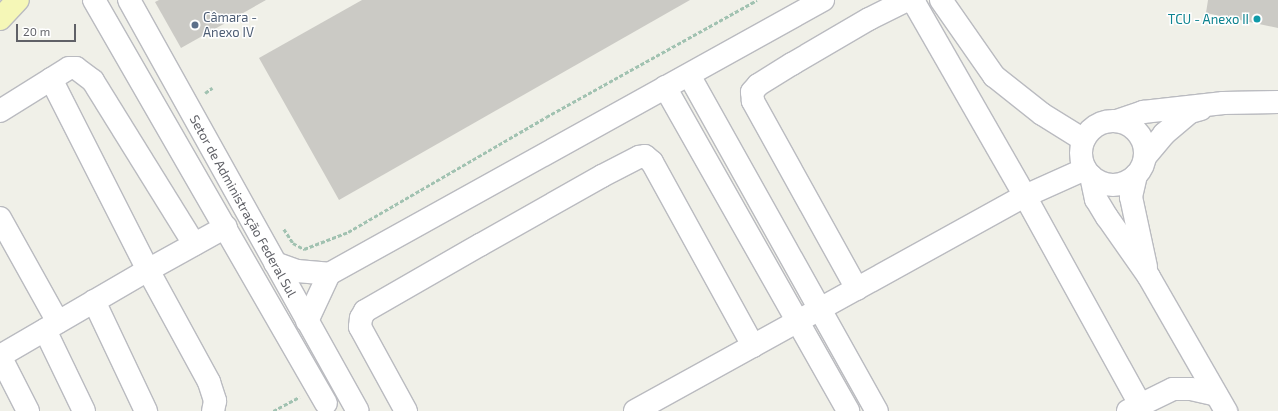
<!DOCTYPE html>
<meta charset="utf-8">
<style>
body{margin:0}
#map{position:relative;width:1278px;height:411px;overflow:hidden;background:#f0f0e8;font-family:"Exo 2",sans-serif}
div>[style]{position:absolute}
[style*='--x']{left:calc(var(--x)*1px);top:calc(var(--y)*1px);width:calc(var(--w)*1px);rotate:calc(var(--a)*1deg)}
.building>*{inset:0;background:#cbcac5}
.path>*{height:2.5px;margin-top:-1.25px;transform-origin:0;background:repeating-linear-gradient(90deg,#a1c2b1 0 4px,transparent 0 6px)}
.roads{filter:drop-shadow(1px 0 #babbc0) drop-shadow(-1px 0 #babbc0) drop-shadow(0 1px #babbc0) drop-shadow(0 -1px #babbc0)}
.minor>*{height:22px;margin:-11px;padding:0 11px;transform-origin:11px;border-radius:11px;background:#fff}
.minor>.ring{margin:-11px;padding:0;box-sizing:content-box;background:none;border:22px solid #fff;border-radius:50%}
.major>*{height:22px;margin:-11px;padding:0 11px;transform-origin:11px;border-radius:11px;background:#f5f7b7}
.dots>*{width:11px;height:11px;translate:-50% -50%;box-sizing:border-box;border:2px solid #fff;border-radius:50%}
span{translate:-50% -50%;white-space:nowrap;text-align:center;line-height:1.15;-webkit-text-stroke:3px #fff;paint-order:stroke}
.service-label{font-size:13px;color:#4e5e75}
.left{translate:0 -50%;text-align:left}
.culture-label{font-size:13px;color:#0d838f}
.right{translate:-100% -50%;text-align:right}
.street-label{font-size:13px;color:#606167}
.scale{position:absolute;left:16px;top:24px;width:60px;height:18px;box-sizing:border-box;border:2px solid #606167;border-top:0;padding-left:5px;font-size:12px;line-height:14px;white-space:nowrap;color:#606167;-webkit-text-stroke:3px #fff;paint-order:stroke}
</style>
<div id="map">
<div class="building">
<div style="clip-path:polygon(159px 0,266px 0,181px 48px,155px 2px)"></div>
<div style="clip-path:polygon(362px 0,690px 0,339px 200px,259px 58px)"></div>
<div style="clip-path:polygon(1208px 0,1278px 0,1278px 28px,1206px 13px)"></div>
</div>
<div class="path">
<div style="--x:205;--y:93;--w:9;--a:-36"></div>
<div style="--x:284;--y:229;--w:17;--a:57"></div>
<div style="--x:293;--y:243;--w:13;--a:29"></div>
<div style="--x:304;--y:249;--w:47;--a:-21.1"></div>
<div style="--x:348;--y:232;--w:229;--a:-30.1"></div>
<div style="--x:546;--y:117;--w:241;--a:-29"></div>
<div style="--x:273;--y:411;--w:30;--a:-28"></div>
</div>
<div class="roads">
<div class="minor">
<div style="--x:94;--y:0;--w:465;--a:60.1"></div>
<div style="--x:129;--y:0;--w:470;--a:60.9"></div>
<div style="--x:941;--y:0;--w:93;--a:55.1"></div>
<div style="--x:994;--y:76;--w:61;--a:38.4"></div>
<div style="--x:1042;--y:114;--w:49;--a:31.8"></div>
<div style="--x:689;--y:75;--w:385;--a:60.8"></div>
<div style="--x:51;--y:79;--w:214;--a:63.1"></div>
<div style="--x:148;--y:270;--w:89;--a:-28.9"></div>
<div style="--x:665;--y:87;--w:372;--a:60.5"></div>
<div style="--x:0;--y:111;--w:81;--a:-31.9"></div>
<div style="--x:69;--y:68;--w:7;--a:0"></div>
<div style="--x:76;--y:68;--w:21;--a:37"></div>
<div style="--x:93;--y:81;--w:192;--a:58.2"></div>
<div style="--x:1117;--y:121;--w:28;--a:-19"></div>
<div style="--x:1143;--y:112;--w:81;--a:-6.4"></div>
<div style="--x:1223;--y:103;--w:55;--a:-1"></div>
<div class="ring" style="left:1081px;top:121px;width:42px;height:42px"></div>
<div style="--x:1145;--y:157;--w:30;--a:-50"></div>
<div style="--x:1164;--y:134;--w:34;--a:-40"></div>
<div style="--x:1190;--y:112;--w:11;--a:-15"></div>
<div style="--x:1136;--y:175;--w:23;--a:103"></div>
<div style="--x:1131;--y:197;--w:72;--a:77.9"></div>
<div style="--x:1091;--y:176;--w:24;--a:78"></div>
<div style="--x:1096;--y:199;--w:21;--a:59"></div>
<div style="--x:1107;--y:217;--w:73;--a:55"></div>
<div style="--x:1149;--y:277;--w:155;--a:60.1"></div>
<div style="--x:0;--y:218;--w:119;--a:60.9"></div>
<div style="--x:275;--y:263;--w:23;--a:20"></div>
<div style="--x:297;--y:271;--w:32;--a:5"></div>
<div style="--x:329;--y:274;--w:565;--a:-29.02"></div>
<div style="--x:857;--y:289;--w:215;--a:-119"></div>
<div style="--x:753;--y:101;--w:9;--a:-96"></div>
<div style="--x:752;--y:92;--w:9;--a:-49"></div>
<div style="--x:758;--y:85;--w:40;--a:-32"></div>
<div style="--x:792;--y:64;--w:89;--a:-30.3"></div>
<div style="--x:869;--y:19;--w:40;--a:-26.6"></div>
<div style="--x:905;--y:1;--w:4;--a:0"></div>
<div style="--x:909;--y:1;--w:7;--a:27"></div>
<div style="--x:915;--y:4;--w:221;--a:60.2"></div>
<div style="--x:1025;--y:196;--w:238;--a:61.1"></div>
<div style="--x:94;--y:301;--w:122;--a:64.7"></div>
<div style="--x:307;--y:321;--w:52;--a:-64.9"></div>
<div style="--x:45;--y:330;--w:90;--a:64.3"></div>
<div style="--x:0;--y:356;--w:171;--a:-30.2"></div>
<div style="--x:148;--y:270;--w:128;--a:61.4"></div>
<div style="--x:209;--y:382;--w:20;--a:72"></div>
<div style="--x:215;--y:401;--w:10;--a:101"></div>
<div style="--x:0;--y:356;--w:62;--a:63"></div>
<div style="--x:406;--y:411;--w:96;--a:-118.7"></div>
<div style="--x:360;--y:327;--w:9;--a:-84"></div>
<div style="--x:361;--y:318;--w:8;--a:-60"></div>
<div style="--x:365;--y:311;--w:133;--a:-29.9"></div>
<div style="--x:480;--y:245;--w:140;--a:-29.5"></div>
<div style="--x:602;--y:176;--w:42;--a:-27.2"></div>
<div style="--x:639;--y:157;--w:6;--a:-9"></div>
<div style="--x:645;--y:156;--w:9;--a:41"></div>
<div style="--x:652;--y:162;--w:210;--a:61.2"></div>
<div style="--x:635;--y:411;--w:445;--a:-28.9"></div>
<div style="--x:1025;--y:196;--w:66;--a:-24.2"></div>
<div style="--x:1128;--y:411;--w:50;--a:-26.1"></div>
<div style="--x:1173;--y:389;--w:18;--a:0"></div>
<div style="--x:1191;--y:389;--w:26;--a:13"></div>
</div>
<div class="major">
<div style="--x:0;--y:19;--w:26;--a:-47"></div>
</div>
</div>
<div class="dots">
<div style="left:1257px;top:19px;background:#0f9aa8"></div>
<div style="left:195px;top:25px;background:#5c6f8a"></div>
</div>
<div class="service-label">
<span class="left" style="left:203px;top:25px">Câmara -<br>Anexo IV</span>
</div>
<div class="culture-label">
<span class="right" style="left:1249px;top:19px">TCU - Anexo II</span>
</div>
<div class="street-label">
<span style="left:243px;top:206px;rotate:61deg">Setor de Administração Federal Sul</span>
</div>
<div class="scale">20 m</div>
</div>
